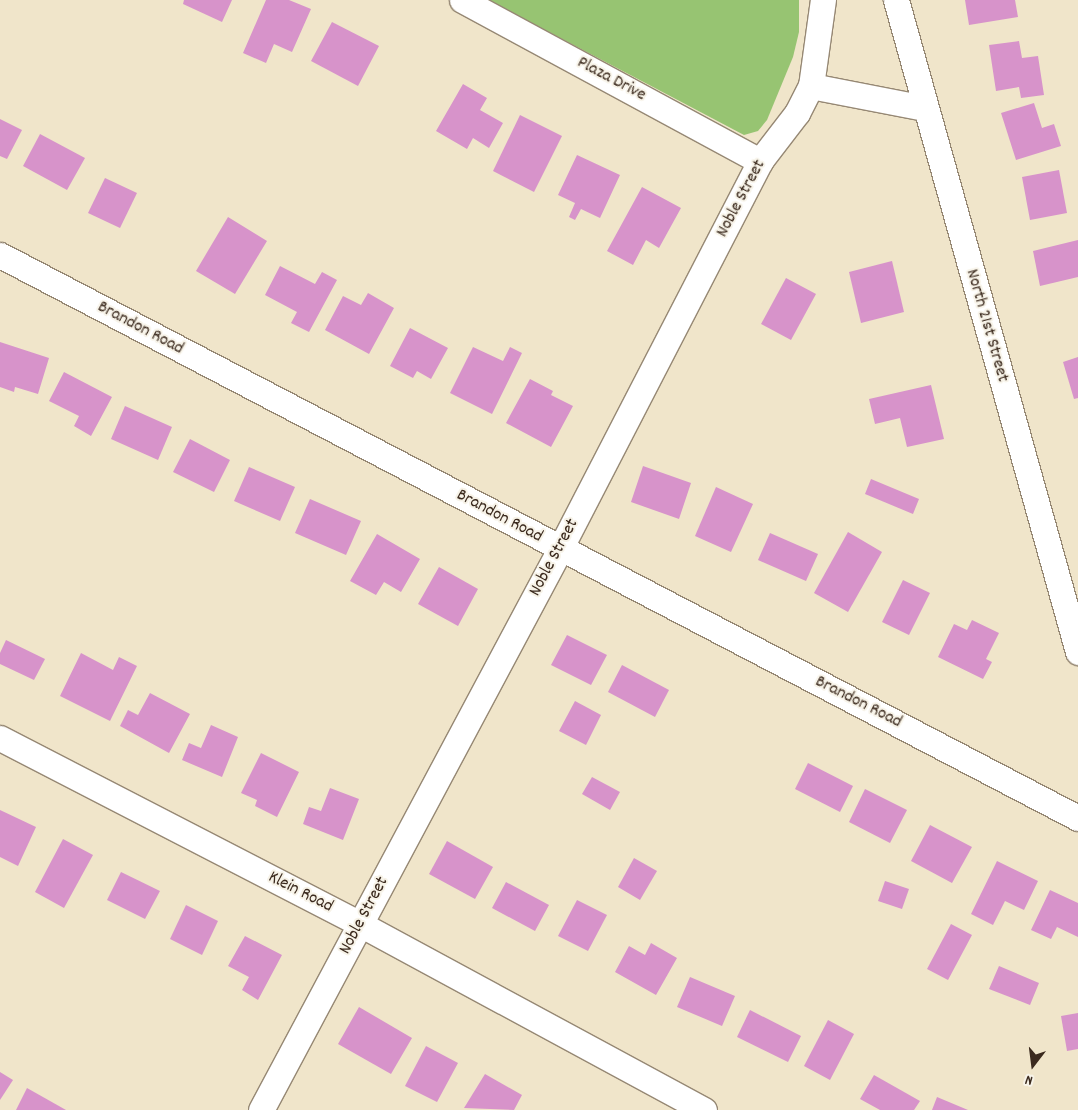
<!DOCTYPE html>
<style>
body{margin:0}
#map{position:relative;width:1078px;height:1110px;overflow:hidden;background:#f0e5ca;font-family:Dekko,sans-serif}
div>[style]{position:absolute}
[style*='--x']{left:calc(var(--x)*1px);top:calc(var(--y)*1px);width:calc(var(--w)*1px);rotate:calc(var(--a)*1deg)}
.green>*{inset:0;background:#97c472}
.building>*{inset:0;background:#d793ca}
.roads{filter:drop-shadow(1px 0 #968874) drop-shadow(-1px 0 #968874) drop-shadow(0 1px #968874) drop-shadow(0 -1px #968874)}
.minor>*{height:25px;margin:-12.5px;padding:0 12.5px;transform-origin:12.5px;border-radius:12.5px;background:#fff}
span{translate:-50% -50%;white-space:nowrap;text-align:center;line-height:1.15;-webkit-text-stroke:4px #f7f3e8;paint-order:stroke}
.street-label{font-size:18px;color:#3b2a1e}
.north{position:absolute;left:1008px;top:1040px;width:50px;height:50px;-webkit-text-stroke:4px #f7f3e8;paint-order:stroke;rotate:195deg;font-size:14px;font-weight:700;line-height:20px;text-align:center;color:#3b2a1e}
.north::after{content:'';display:block;margin:auto;width:18px;height:22px;background:#3b2a1e;clip-path:polygon(50% 0,100% 100%,50% 72%,0 100%)}
</style>
<div id="map">
<div class="green">
<div style="clip-path:polygon(488px 0,799px 0,799px 32px,793px 57px,767px 120px,758px 131px,744px 135px)"></div>
</div>
<div class="building">
<div style="clip-path:polygon(184px 0,232px 0,222px 22px,183px 4px)"></div>
<div style="clip-path:polygon(266px 0,289px 0,311px 9px,292px 52px,274px 44px,266px 63px,243px 53px)"></div>
<div style="clip-path:polygon(965px 0,1015px 0,1018px 17px,969px 25px)"></div>
<div style="clip-path:polygon(332px 22px,379px 46px,358px 86px,311px 61px)"></div>
<div style="clip-path:polygon(1019px 41px,1022px 58px,1038px 56px,1044px 95px,1021px 98px,1019px 87px,996px 91px,989px 45px)"></div>
<div style="clip-path:polygon(463px 84px,487px 98px,480px 110px,503px 123px,489px 148px,473px 138px,467px 149px,436px 131px)"></div>
<div style="clip-path:polygon(1034px 103px,1042px 128px,1054px 124px,1061px 146px,1016px 160px,1001px 113px)"></div>
<div style="clip-path:polygon(520px 115px,562px 136px,534px 192px,493px 171px)"></div>
<div style="clip-path:polygon(0 119px,22px 130px,7px 159px,0 156px)"></div>
<div style="clip-path:polygon(40px 134px,85px 158px,67px 190px,23px 166px)"></div>
<div style="clip-path:polygon(577px 155px,620px 175px,600px 218px,581px 209px,575px 220px,569px 217px,575px 203px,558px 195px)"></div>
<div style="clip-path:polygon(1059px 170px,1067px 213px,1030px 220px,1022px 177px)"></div>
<div style="clip-path:polygon(105px 178px,137px 193px,120px 228px,88px 213px)"></div>
<div style="clip-path:polygon(642px 187px,681px 208px,659px 248px,646px 240px,633px 265px,607px 251px)"></div>
<div style="clip-path:polygon(228px 217px,267px 241px,235px 294px,196px 271px)"></div>
<div style="clip-path:polygon(1078px 240px,1078px 277px,1040px 286px,1033px 251px)"></div>
<div style="clip-path:polygon(892px 261px,904px 312px,861px 323px,849px 272px)"></div>
<div style="clip-path:polygon(280px 266px,315px 284px,322px 272px,337px 280px,309px 332px,291px 323px,297px 312px,265px 295px)"></div>
<div style="clip-path:polygon(786px 278px,816px 294px,791px 340px,761px 324px)"></div>
<div style="clip-path:polygon(368px 293px,394px 308px,369px 354px,325px 330px,343px 296px,361px 305px)"></div>
<div style="clip-path:polygon(410px 328px,448px 348px,431px 379px,417px 371px,413px 378px,390px 366px)"></div>
<div style="clip-path:polygon(0 342px,49px 358px,38px 394px,15px 387px,14px 392px,0 387px)"></div>
<div style="clip-path:polygon(473px 347px,503px 361px,510px 347px,522px 353px,492px 414px,450px 393px)"></div>
<div style="clip-path:polygon(1078px 357px,1078px 398px,1074px 399px,1063px 362px)"></div>
<div style="clip-path:polygon(64px 372px,112px 397px,91px 436px,74px 426px,79px 416px,49px 401px)"></div>
<div style="clip-path:polygon(530px 379px,553px 391px,551px 395px,573px 406px,551px 447px,506px 423px)"></div>
<div style="clip-path:polygon(931px 385px,944px 439px,907px 447px,900px 418px,875px 424px,869px 399px)"></div>
<div style="clip-path:polygon(125px 406px,172px 427px,158px 460px,111px 439px)"></div>
<div style="clip-path:polygon(190px 439px,230px 460px,214px 492px,173px 472px)"></div>
<div style="clip-path:polygon(643px 466px,691px 483px,679px 519px,631px 502px)"></div>
<div style="clip-path:polygon(249px 467px,295px 487px,280px 521px,234px 501px)"></div>
<div style="clip-path:polygon(871px 479px,919px 499px,913px 514px,865px 494px)"></div>
<div style="clip-path:polygon(716px 487px,753px 504px,731px 552px,695px 536px)"></div>
<div style="clip-path:polygon(310px 499px,361px 521px,346px 555px,295px 533px)"></div>
<div style="clip-path:polygon(848px 532px,882px 552px,848px 612px,814px 593px)"></div>
<div style="clip-path:polygon(770px 533px,818px 554px,806px 581px,758px 560px)"></div>
<div style="clip-path:polygon(377px 534px,420px 559px,401px 592px,384px 582px,376px 595px,350px 581px)"></div>
<div style="clip-path:polygon(439px 567px,478px 589px,458px 626px,418px 604px)"></div>
<div style="clip-path:polygon(903px 580px,930px 593px,909px 635px,882px 622px)"></div>
<div style="clip-path:polygon(972px 620px,999px 633px,986px 659px,992px 662px,983px 679px,938px 657px,954px 624px,967px 630px)"></div>
<div style="clip-path:polygon(567px 635px,607px 655px,591px 685px,551px 665px)"></div>
<div style="clip-path:polygon(6px 640px,45px 659px,34px 680px,0 664px,0 653px)"></div>
<div style="clip-path:polygon(81px 653px,113px 670px,119px 657px,137px 666px,110px 721px,60px 696px)"></div>
<div style="clip-path:polygon(622px 665px,669px 690px,655px 717px,608px 692px)"></div>
<div style="clip-path:polygon(150px 693px,190px 714px,169px 753px,120px 726px,128px 710px,138px 715px)"></div>
<div style="clip-path:polygon(575px 701px,601px 715px,586px 745px,559px 731px)"></div>
<div style="clip-path:polygon(211px 725px,238px 737px,222px 777px,182px 760px,189px 743px,201px 748px)"></div>
<div style="clip-path:polygon(261px 753px,299px 772px,277px 817px,255px 806px,257px 800px,241px 793px)"></div>
<div style="clip-path:polygon(808px 763px,853px 786px,840px 812px,795px 789px)"></div>
<div style="clip-path:polygon(592px 777px,620px 792px,610px 810px,582px 794px)"></div>
<div style="clip-path:polygon(330px 788px,359px 799px,343px 840px,303px 824px,309px 807px,321px 811px)"></div>
<div style="clip-path:polygon(865px 789px,907px 810px,890px 843px,849px 822px)"></div>
<div style="clip-path:polygon(0 810px,36px 827px,18px 866px,0 857px)"></div>
<div style="clip-path:polygon(930px 825px,972px 847px,952px 883px,911px 861px)"></div>
<div style="clip-path:polygon(63px 839px,93px 855px,64px 908px,35px 892px)"></div>
<div style="clip-path:polygon(447px 841px,493px 867px,475px 899px,429px 874px)"></div>
<div style="clip-path:polygon(634px 858px,657px 871px,640px 900px,618px 887px)"></div>
<div style="clip-path:polygon(997px 861px,1038px 881px,1024px 910px,1005px 901px,993px 925px,971px 914px)"></div>
<div style="clip-path:polygon(121px 872px,160px 891px,145px 919px,107px 900px)"></div>
<div style="clip-path:polygon(885px 881px,909px 889px,902px 909px,878px 901px)"></div>
<div style="clip-path:polygon(506px 882px,549px 905px,535px 931px,492px 908px)"></div>
<div style="clip-path:polygon(1050px 890px,1078px 903px,1078px 937px,1057px 927px,1051px 939px,1031px 930px)"></div>
<div style="clip-path:polygon(577px 900px,607px 915px,588px 951px,558px 936px)"></div>
<div style="clip-path:polygon(186px 905px,218px 921px,202px 955px,170px 939px)"></div>
<div style="clip-path:polygon(951px 924px,972px 935px,948px 980px,927px 969px)"></div>
<div style="clip-path:polygon(245px 936px,282px 955px,258px 1000px,242px 990px,249px 977px,228px 966px)"></div>
<div style="clip-path:polygon(651px 943px,677px 958px,656px 995px,615px 972px,629px 946px,645px 955px)"></div>
<div style="clip-path:polygon(999px 966px,1039px 983px,1030px 1005px,989px 989px)"></div>
<div style="clip-path:polygon(690px 977px,735px 996px,722px 1026px,677px 1007px)"></div>
<div style="clip-path:polygon(359px 1007px,412px 1038px,391px 1074px,338px 1044px)"></div>
<div style="clip-path:polygon(750px 1010px,801px 1036px,788px 1062px,737px 1037px)"></div>
<div style="clip-path:polygon(1078px 1013px,1078px 1049px,1067px 1051px,1061px 1016px)"></div>
<div style="clip-path:polygon(828px 1020px,854px 1034px,830px 1080px,804px 1066px)"></div>
<div style="clip-path:polygon(426px 1046px,458px 1063px,437px 1102px,405px 1086px)"></div>
<div style="clip-path:polygon(0 1072px,13px 1080px,0 1100px)"></div>
<div style="clip-path:polygon(485px 1074px,522px 1095px,514px 1110px,464px 1108px)"></div>
<div style="clip-path:polygon(874px 1075px,920px 1101px,914px 1110px,880px 1110px,860px 1099px)"></div>
<div style="clip-path:polygon(27px 1088px,66px 1110px,16px 1110px)"></div>
<div style="clip-path:polygon(937px 1097px,968px 1110px,932px 1110px)"></div>
</div>
<div class="roads">
<div class="minor">
<div style="--x:462;--y:0;--w:339;--a:28.4"></div>
<div style="--x:896;--y:0;--w:677;--a:74.4"></div>
<div style="--x:811;--y:86;--w:115;--a:11"></div>
<div style="--x:0;--y:255;--w:1216;--a:27.58"></div>
<div style="--x:0;--y:738;--w:405;--a:27.3"></div>
<div style="--x:360;--y:924;--w:391;--a:28.4"></div>
<div style="--x:261;--y:1110;--w:636;--a:-61.94"></div>
<div style="--x:560;--y:549;--w:437;--a:-62.7"></div>
<div style="--x:760;--y:161;--w:61;--a:-52.4"></div>
<div style="--x:797;--y:113;--w:30;--a:-63"></div>
<div style="--x:811;--y:86;--w:87;--a:-82.1"></div>
</div>
</div>
<div class="street-label">
<span style="left:611px;top:80px;rotate:28deg">Plaza Drive</span>
<span style="left:742px;top:199px;rotate:-62deg">Noble Street</span>
<span style="left:986px;top:326px;rotate:74deg">North 21st Street</span>
<span style="left:140px;top:329px;rotate:28deg">Brandon Road</span>
<span style="left:499px;top:517px;rotate:28deg">Brandon Road</span>
<span style="left:555px;top:558px;rotate:-62deg">Noble Street</span>
<span style="left:858px;top:703px;rotate:27deg">Brandon Road</span>
<span style="left:300px;top:893px;rotate:27deg">Klein Road</span>
<span style="left:365px;top:916px;rotate:-62deg">Noble Street</span>
</div>
<div class="north">N</div>
</div>
